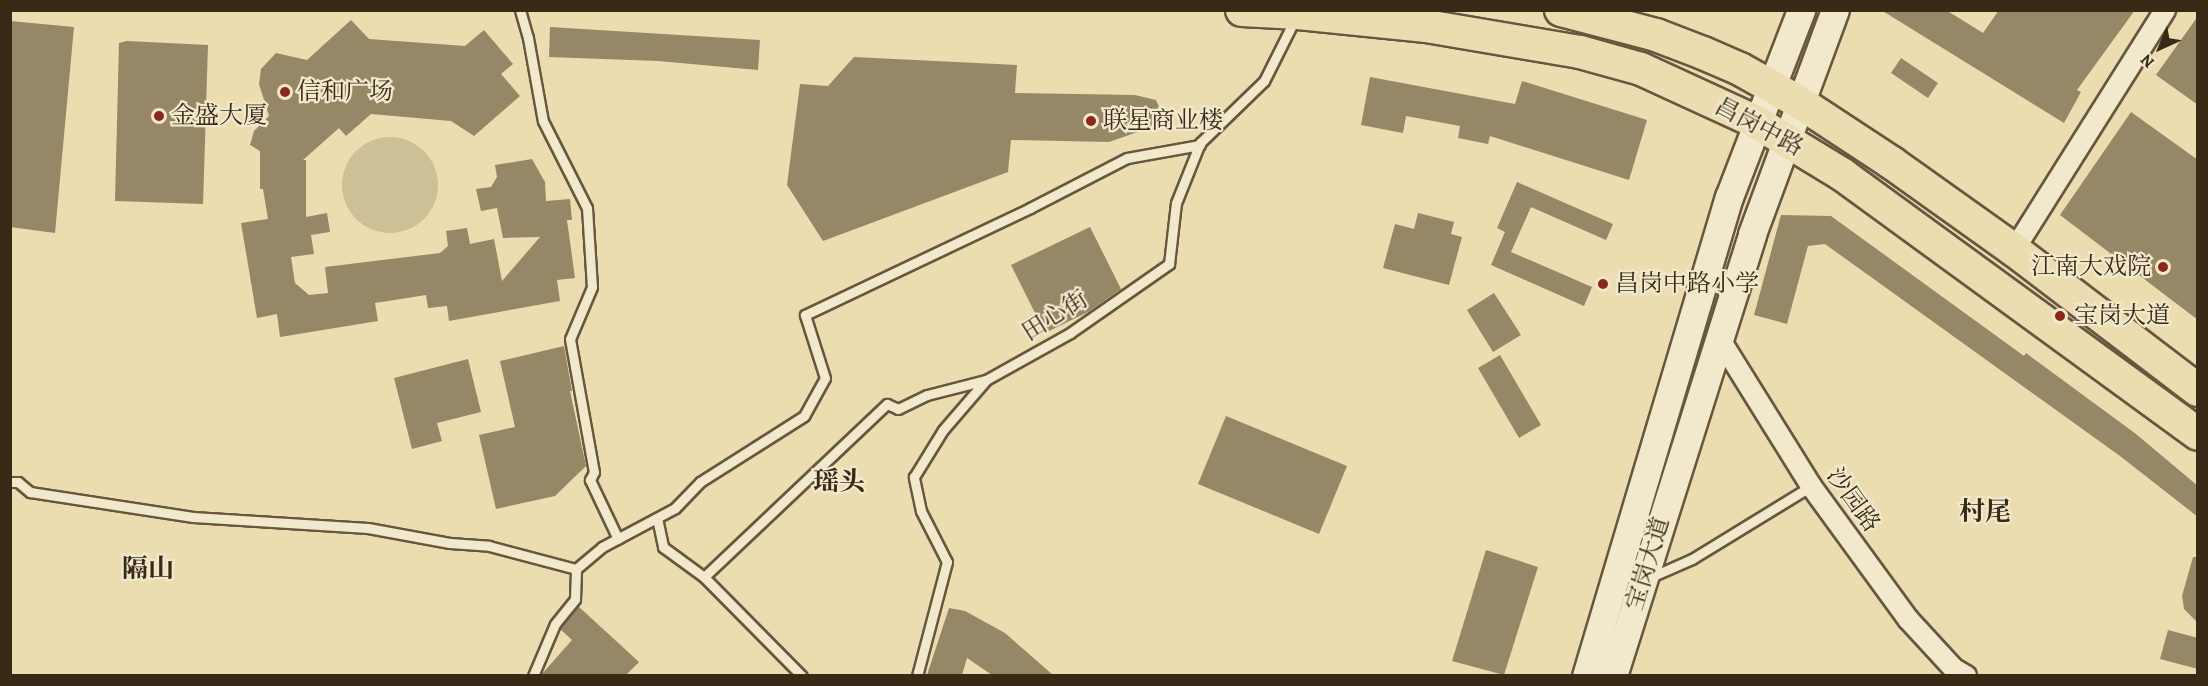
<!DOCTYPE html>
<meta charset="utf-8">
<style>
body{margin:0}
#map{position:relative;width:2208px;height:686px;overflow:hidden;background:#ebddb0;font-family:Alegreya,"Noto Serif SC",serif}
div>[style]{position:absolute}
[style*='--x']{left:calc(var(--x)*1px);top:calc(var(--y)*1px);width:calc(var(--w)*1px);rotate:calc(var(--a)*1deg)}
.green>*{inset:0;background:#cdbf96}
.round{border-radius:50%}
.building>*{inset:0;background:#968767}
.roads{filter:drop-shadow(2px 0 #66573e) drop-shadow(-2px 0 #66573e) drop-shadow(0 2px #66573e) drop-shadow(0 -2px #66573e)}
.service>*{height:9px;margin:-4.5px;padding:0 4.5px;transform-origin:4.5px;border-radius:4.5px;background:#f2e9cc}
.minor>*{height:20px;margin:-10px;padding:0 10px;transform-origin:10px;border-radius:10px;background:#f2e9cc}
.secondary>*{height:27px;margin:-13.5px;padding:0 13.5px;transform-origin:13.5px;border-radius:13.5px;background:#f2e9cc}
.primary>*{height:32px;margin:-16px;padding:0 16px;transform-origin:16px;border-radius:16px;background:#ebddb0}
.dots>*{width:16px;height:16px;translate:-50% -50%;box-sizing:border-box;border:3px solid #f2e9cc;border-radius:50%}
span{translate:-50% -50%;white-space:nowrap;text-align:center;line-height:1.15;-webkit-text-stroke:4.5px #f2e9cc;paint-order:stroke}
.poi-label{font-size:24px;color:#392a18}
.left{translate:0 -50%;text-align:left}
.right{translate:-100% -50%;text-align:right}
.street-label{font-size:24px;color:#392a18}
.neighbourhood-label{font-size:26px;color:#392a18;font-weight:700}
.frame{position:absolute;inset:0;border:12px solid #392a18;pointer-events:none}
.north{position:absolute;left:2130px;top:18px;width:60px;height:60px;-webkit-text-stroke:4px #f2e9cc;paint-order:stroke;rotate:224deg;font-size:16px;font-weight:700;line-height:24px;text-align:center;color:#392a18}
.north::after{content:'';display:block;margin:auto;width:21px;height:27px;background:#392a18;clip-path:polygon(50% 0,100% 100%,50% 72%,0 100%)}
</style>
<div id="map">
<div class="green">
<div class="round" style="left:342px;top:137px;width:96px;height:96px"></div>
</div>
<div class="building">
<div style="clip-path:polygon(1881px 10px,1946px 10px,1983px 33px,1999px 10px,2135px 10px,2077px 90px,2081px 92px,2064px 123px)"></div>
<div style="clip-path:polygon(2198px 16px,2198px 105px,2156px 75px)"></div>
<div style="clip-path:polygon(351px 20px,369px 39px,465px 46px,484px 30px,513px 64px,501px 74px,520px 96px,474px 136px,451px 121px,371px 114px,346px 136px,339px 128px,303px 160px,306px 160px,306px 217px,327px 213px,330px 232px,311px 235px,314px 254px,291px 257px,295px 283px,309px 295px,328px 293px,325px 267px,440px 253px,448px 246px,446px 231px,467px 228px,470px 244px,494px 239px,502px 281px,540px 237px,503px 238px,497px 208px,481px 211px,476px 189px,491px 187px,497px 177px,495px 165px,532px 159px,545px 182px,546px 201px,570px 199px,572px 220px,567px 220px,575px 278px,557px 280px,560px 301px,449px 321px,447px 306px,428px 308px,426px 295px,375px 303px,378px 321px,280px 337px,277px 314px,257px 318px,241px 223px,268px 219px,263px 189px,260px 189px,260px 151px,250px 145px,254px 131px,269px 116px,259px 84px,261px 69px,276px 53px,307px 60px)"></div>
<div style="clip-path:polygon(10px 21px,74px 27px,55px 233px,10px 227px)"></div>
<div style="clip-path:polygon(550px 27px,760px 40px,758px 70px,658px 61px,549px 57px)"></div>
<div style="clip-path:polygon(127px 41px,208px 45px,203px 204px,115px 201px,119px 43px)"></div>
<div style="clip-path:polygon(854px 57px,1017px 65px,1015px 93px,1135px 95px,1156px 100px,1162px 114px,1149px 128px,1109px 142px,1011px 140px,1008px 172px,823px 241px,787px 185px,800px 84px,828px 86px)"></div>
<div style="clip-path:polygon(1901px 58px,1938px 83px,1928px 98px,1891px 73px)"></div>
<div style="clip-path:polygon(1370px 77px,1515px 104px,1522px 81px,1647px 120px,1629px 180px,1490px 136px,1488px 144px,1458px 138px,1460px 126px,1406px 116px,1403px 133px,1361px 125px)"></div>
<div style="clip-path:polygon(2131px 112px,2198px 160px,2198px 320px,2060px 215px)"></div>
<div style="clip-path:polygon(1517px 182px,1613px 224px,1606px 240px,1531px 207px,1511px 252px,1592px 287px,1584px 306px,1491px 265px,1505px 232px,1497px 228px)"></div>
<div style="clip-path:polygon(1418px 213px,1454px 222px,1451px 234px,1462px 237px,1449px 285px,1383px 268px,1395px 224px,1414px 229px)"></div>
<div style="clip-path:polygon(1781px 215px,1831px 216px,2024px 356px,2026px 353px,2136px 434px,2198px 486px,2198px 517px,2120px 456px,1825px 244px,1808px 246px,1787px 324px,1754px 315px)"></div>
<div style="clip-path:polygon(1090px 227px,1121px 289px,1088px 312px,1045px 333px,1011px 265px)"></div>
<div style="clip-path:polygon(1494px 293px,1521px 335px,1493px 352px,1467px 310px)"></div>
<div style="clip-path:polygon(564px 346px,572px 391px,570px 391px,586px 466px,555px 496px,496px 509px,479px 435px,515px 427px,500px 361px)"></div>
<div style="clip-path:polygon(1500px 355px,1541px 425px,1519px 438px,1478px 368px)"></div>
<div style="clip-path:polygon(468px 359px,481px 412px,437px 423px,442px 441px,412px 449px,394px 378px)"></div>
<div style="clip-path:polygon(1226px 416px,1347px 466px,1319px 534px,1198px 484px)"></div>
<div style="clip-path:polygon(1486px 550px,1538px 567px,1504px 675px,1452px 661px)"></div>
<div style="clip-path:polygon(2193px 557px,2198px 557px,2198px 623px,2184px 609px,2182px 596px)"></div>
<div style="clip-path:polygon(578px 606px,639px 662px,626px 675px,541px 675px,572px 640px,560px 629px)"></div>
<div style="clip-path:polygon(949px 608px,965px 611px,1005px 633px,1053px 675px,992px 675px,967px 658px,962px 675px,927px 675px)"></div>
<div style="clip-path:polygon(2168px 630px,2198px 638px,2198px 669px,2160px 659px)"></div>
</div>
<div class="roads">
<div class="service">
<div style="--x:520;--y:10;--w:29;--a:74"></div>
<div style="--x:528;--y:38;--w:84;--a:79.8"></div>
<div style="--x:543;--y:121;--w:97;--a:63.2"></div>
<div style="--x:587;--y:208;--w:79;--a:86.4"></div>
<div style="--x:592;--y:287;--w:56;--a:112.9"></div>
<div style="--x:570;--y:339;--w:135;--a:79.8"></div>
<div style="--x:594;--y:472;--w:9;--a:117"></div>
<div style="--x:590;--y:480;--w:65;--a:64.6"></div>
<div style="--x:10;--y:482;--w:8;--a:0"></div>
<div style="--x:18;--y:482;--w:16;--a:40"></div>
<div style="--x:30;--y:492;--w:165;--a:8.7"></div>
<div style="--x:193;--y:517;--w:175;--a:3.6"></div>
<div style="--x:368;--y:528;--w:83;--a:10.4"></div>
<div style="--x:450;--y:543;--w:39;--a:4"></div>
<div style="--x:489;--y:546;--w:90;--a:14.8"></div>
<div style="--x:657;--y:518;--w:30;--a:78"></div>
<div style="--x:663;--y:547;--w:51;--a:36.2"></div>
<div style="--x:704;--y:577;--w:139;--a:45.3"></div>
<div style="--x:704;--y:577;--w:252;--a:-43.4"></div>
<div style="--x:887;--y:404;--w:12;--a:24"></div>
<div style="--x:898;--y:409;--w:32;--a:-26"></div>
<div style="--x:927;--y:395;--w:61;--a:-14.3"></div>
<div style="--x:1651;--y:577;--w:45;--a:-23.7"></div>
<div style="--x:1692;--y:559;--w:140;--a:-31.5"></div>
<div style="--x:533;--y:676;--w:56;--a:-67.1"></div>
<div style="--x:555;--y:624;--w:32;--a:-51"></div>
<div style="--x:575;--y:599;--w:30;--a:-88"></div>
<div style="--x:576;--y:569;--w:34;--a:-40"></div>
<div style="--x:602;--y:547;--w:83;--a:-28.1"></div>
<div style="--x:675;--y:508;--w:36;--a:-46"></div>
<div style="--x:700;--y:482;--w:123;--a:-32.4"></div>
<div style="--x:804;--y:416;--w:43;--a:-61.1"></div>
<div style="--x:825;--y:378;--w:66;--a:-107.6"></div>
<div style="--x:805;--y:315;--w:249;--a:-25.4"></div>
<div style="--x:1030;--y:208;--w:109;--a:-27.3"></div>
<div style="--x:1127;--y:158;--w:74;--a:-10.1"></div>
<div style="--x:917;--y:676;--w:118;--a:-75.3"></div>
<div style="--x:947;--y:562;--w:57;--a:-117"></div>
<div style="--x:921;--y:511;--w:35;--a:-102"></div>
<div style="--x:914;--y:477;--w:55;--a:-58.3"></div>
<div style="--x:943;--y:430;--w:66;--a:-49.3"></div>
<div style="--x:986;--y:380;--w:96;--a:-29.2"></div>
<div style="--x:1070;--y:333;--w:121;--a:-34.9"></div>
<div style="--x:1169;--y:264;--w:61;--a:-83.5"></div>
<div style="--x:1176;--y:203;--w:65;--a:-68.2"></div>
<div style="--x:1200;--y:143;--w:89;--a:-44.1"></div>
<div style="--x:1264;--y:81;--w:69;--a:-63.4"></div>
</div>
<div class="minor">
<div style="--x:2014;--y:250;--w:284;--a:-57.8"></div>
<div style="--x:1719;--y:338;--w:174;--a:58.1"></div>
<div style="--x:1811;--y:486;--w:165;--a:53.9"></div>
<div style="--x:1908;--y:619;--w:68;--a:47.4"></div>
<div style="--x:1954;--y:669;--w:14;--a:30"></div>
</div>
<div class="secondary">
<div style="--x:1586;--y:676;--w:500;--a:-73.4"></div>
<div style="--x:1729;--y:197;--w:200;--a:-68.9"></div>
<div style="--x:1613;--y:676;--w:463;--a:-72.5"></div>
<div style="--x:1752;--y:234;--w:239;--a:-69.7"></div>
</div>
<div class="primary">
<div style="--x:1242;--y:10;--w:56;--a:3.1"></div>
<div style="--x:1298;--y:13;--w:129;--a:5.8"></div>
<div style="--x:1426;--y:26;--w:156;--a:9.6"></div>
<div style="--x:1580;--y:52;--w:63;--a:15.6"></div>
<div style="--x:1641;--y:69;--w:127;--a:24.7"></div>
<div style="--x:1756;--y:122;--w:102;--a:31.3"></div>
<div style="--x:1843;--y:175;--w:439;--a:36.1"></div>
<div style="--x:1561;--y:10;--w:98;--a:14.7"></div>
<div style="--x:1656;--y:35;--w:50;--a:21"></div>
<div style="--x:1703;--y:53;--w:40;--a:23.4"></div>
<div style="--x:1740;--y:69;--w:68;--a:29.2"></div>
<div style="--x:1799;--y:102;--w:111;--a:33.3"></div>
<div style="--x:1892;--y:163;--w:150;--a:35.5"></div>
<div style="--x:2014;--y:250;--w:231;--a:37.3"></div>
</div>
</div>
<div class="dots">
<div style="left:285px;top:92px;background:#8f2418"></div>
<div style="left:159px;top:116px;background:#8f2418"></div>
<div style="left:1091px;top:121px;background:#8f2418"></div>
<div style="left:2163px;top:267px;background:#8f2418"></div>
<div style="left:1603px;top:284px;background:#8f2418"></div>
<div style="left:2060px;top:316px;background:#8f2418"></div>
</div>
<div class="poi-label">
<span class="left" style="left:297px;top:92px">信和广场</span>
<span class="left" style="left:171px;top:116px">金盛大厦</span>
<span class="left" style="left:1103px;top:121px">联星商业楼</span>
<span class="right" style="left:2151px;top:267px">江南大戏院</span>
<span class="left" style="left:1615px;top:284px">昌岗中路小学</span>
<span class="left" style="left:2074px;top:316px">宝岗大道</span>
</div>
<div class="street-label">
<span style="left:1759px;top:127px;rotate:28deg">昌岗中路</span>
<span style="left:1055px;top:316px;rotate:-32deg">田心街</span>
<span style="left:1853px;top:500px;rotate:54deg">沙园路</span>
<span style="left:1648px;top:564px;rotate:-73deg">宝岗大道</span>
</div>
<div class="neighbourhood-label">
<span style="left:839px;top:482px">瑶头</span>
<span style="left:1985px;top:512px">村尾</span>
<span style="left:148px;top:569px">隔山</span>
</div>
<div class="frame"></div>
<div class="north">N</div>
</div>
